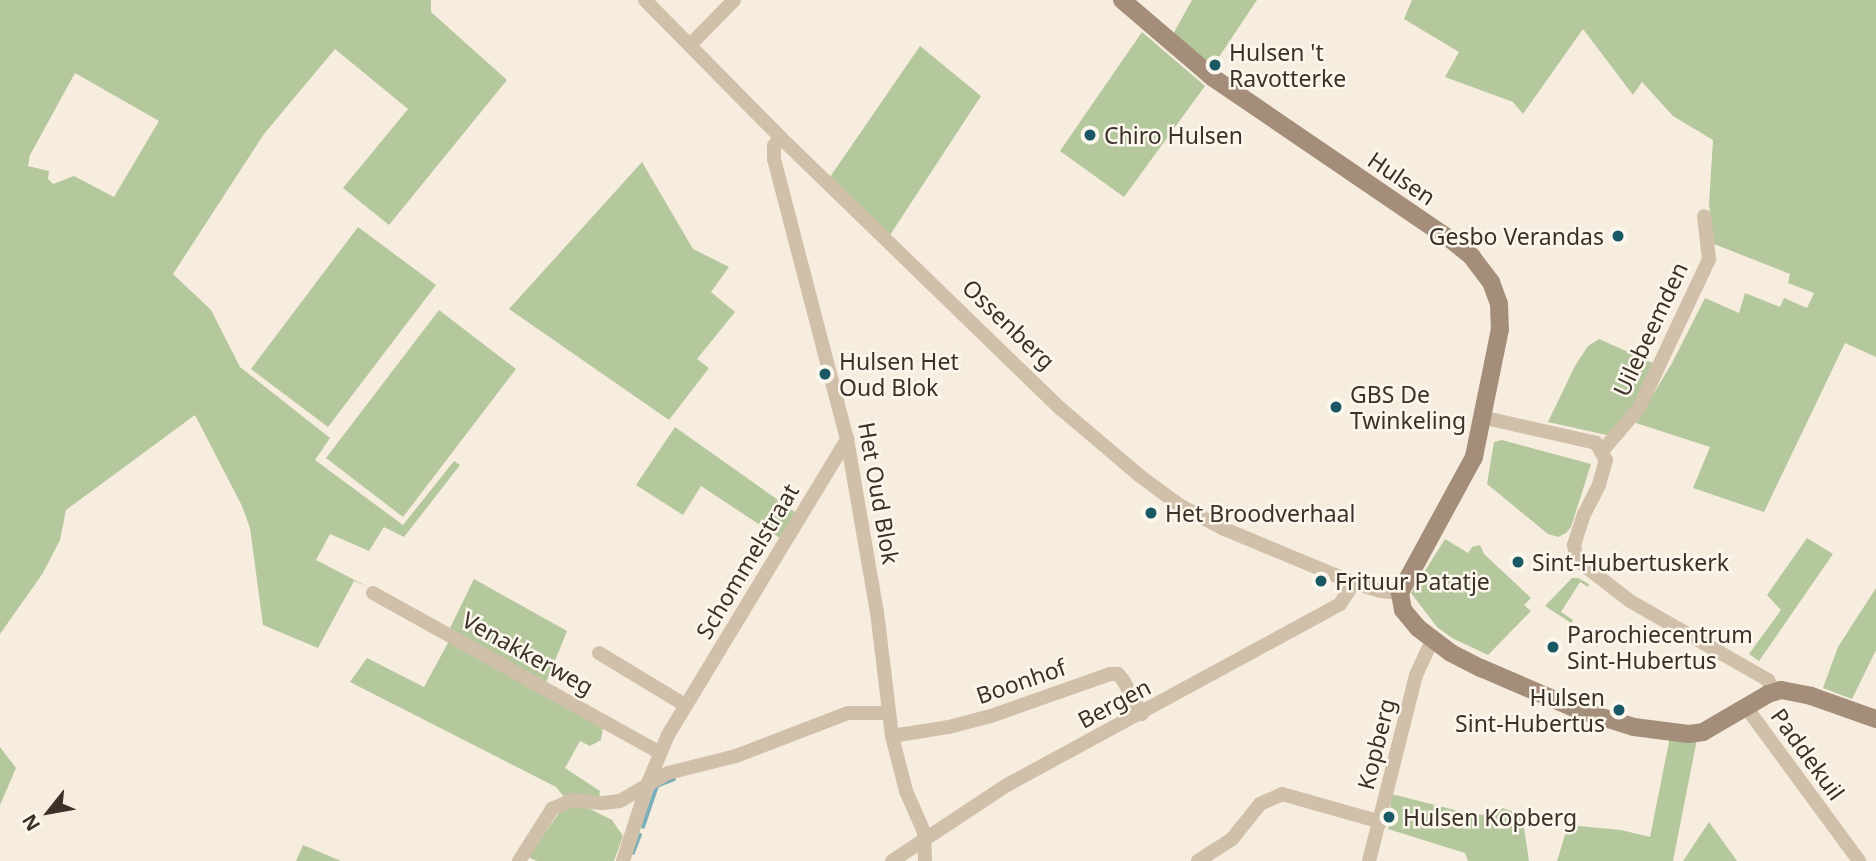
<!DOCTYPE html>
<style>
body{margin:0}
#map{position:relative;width:1876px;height:861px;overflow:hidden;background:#f6eddf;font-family:"Noto Sans",sans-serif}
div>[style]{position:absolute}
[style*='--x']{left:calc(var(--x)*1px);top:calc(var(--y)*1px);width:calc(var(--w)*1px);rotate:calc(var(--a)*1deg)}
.green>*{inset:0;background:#b5c79c}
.stream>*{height:3.5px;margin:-1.75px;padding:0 1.75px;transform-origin:1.75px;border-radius:1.75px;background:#7aafb7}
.street>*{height:14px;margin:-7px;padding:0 7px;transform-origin:7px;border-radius:7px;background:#d0bfa9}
.secondary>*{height:18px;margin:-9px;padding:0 9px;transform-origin:9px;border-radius:9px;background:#a48d79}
.dots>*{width:19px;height:19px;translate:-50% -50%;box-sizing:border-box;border:4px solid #fcf7ed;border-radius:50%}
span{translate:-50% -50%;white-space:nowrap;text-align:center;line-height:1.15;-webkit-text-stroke:5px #fcf7ed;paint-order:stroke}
.poi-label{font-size:23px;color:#3c3129}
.left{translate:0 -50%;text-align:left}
.right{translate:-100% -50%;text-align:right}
.street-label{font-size:23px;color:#3c3129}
.north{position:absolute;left:14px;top:777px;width:70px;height:70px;-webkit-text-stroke:5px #fcf7ed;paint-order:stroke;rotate:239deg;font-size:19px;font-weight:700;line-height:28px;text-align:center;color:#3c3129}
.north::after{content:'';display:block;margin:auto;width:24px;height:32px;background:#3c3129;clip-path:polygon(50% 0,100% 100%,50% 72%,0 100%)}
</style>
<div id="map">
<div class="green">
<div style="clip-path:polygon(evenodd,0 0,431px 0,431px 12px,507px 80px,389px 225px,343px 188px,408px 109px,335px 49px,264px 134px,173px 274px,211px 310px,240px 367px,330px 438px,315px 460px,403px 525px,454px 461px,460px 465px,404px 537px,384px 527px,369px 551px,330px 534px,316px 560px,368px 587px,354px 581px,318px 648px,263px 625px,250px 528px,242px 506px,195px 415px,66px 510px,60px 540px,43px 573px,0 634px,0 0,75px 73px,159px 121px,114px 197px,74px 176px,53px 184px,48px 179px,49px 171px,28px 166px,30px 155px,75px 73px)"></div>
<div style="clip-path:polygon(1192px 0,1257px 0,1211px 69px,1172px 36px)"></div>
<div style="clip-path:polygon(1412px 0,1876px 0,1876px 357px,1845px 343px,1764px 512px,1693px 488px,1710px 447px,1636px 423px,1672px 363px,1705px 298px,1739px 313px,1745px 293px,1780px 307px,1784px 298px,1807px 308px,1814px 293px,1788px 283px,1790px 274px,1714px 244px,1709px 204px,1713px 140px,1673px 116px,1642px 82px,1633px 95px,1583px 29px,1523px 114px,1513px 102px,1445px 77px,1459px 52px,1404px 19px)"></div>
<div style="clip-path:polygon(1142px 32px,1205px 86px,1124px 197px,1060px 151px)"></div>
<div style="clip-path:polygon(920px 46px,981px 96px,890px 235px,830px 177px)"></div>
<div style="clip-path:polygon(642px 162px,693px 249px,729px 267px,711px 292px,735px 312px,697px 359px,709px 368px,669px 420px,509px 309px)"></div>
<div style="clip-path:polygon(358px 227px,436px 285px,328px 427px,251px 369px)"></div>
<div style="clip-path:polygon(439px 310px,516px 369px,403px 517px,326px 458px)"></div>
<div style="clip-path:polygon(1599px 339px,1655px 364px,1637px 404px,1611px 436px,1548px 422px,1575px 366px,1588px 346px)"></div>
<div style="clip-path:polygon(675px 427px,795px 512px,780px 538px,701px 486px,683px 515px,636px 485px)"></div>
<div style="clip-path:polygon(1502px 440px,1591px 464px,1571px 527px,1566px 533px,1558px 537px,1548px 534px,1487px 484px,1494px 442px)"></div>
<div style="clip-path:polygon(1807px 538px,1833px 554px,1759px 661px,1749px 654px,1781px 610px,1767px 595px)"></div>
<div style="clip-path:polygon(1445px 539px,1468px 553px,1472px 547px,1480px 545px,1484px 554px,1531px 598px,1524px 605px,1531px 611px,1488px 655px,1452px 638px,1437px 627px,1411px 593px)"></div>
<div style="clip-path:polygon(1572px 578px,1578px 578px,1589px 584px,1588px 587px,1580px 582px,1561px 612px,1573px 620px,1571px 623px,1545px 606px)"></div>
<div style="clip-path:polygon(474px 579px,567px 631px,545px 685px,449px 630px)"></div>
<div style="clip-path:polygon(1876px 588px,1876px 650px,1852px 699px,1823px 688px,1838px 647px)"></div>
<div style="clip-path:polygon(449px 641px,603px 727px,601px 740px,590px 746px,580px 741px,565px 768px,600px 791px,599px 799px,564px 797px,556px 787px,350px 682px,367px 658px,424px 687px)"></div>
<div style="clip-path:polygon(1670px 737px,1697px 739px,1673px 861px,1557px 861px,1568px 825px,1621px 830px,1650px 837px)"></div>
<div style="clip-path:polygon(0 747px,16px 768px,0 805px)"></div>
<div style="clip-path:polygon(1392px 794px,1474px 815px,1496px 814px,1500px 807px,1522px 815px,1529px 861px,1468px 861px,1465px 853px,1388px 829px)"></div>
<div style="clip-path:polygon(572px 806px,590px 809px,612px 820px,623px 836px,614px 861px,537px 861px,528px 857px,559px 813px)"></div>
<div style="clip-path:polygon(1709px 822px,1737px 861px,1683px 861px)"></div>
<div style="clip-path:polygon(303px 845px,341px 861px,296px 861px)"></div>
</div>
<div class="stream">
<div style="--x:643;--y:827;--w:43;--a:-71.1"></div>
<div style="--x:657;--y:786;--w:18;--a:-22"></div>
<div style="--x:633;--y:853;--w:19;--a:-69"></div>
</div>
<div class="street">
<div style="--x:645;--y:0;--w:192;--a:45.4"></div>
<div style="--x:780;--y:137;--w:391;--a:44.1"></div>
<div style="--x:1061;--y:409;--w:104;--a:40.3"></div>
<div style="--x:1140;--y:476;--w:49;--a:36.6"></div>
<div style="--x:1179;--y:505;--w:49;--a:28.1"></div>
<div style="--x:1222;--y:528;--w:143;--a:22.6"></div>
<div style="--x:1354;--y:583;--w:27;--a:17"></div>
<div style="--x:1380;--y:591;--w:20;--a:6"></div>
<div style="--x:690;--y:45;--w:63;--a:-45.6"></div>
<div style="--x:780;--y:137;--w:11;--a:124"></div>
<div style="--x:774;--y:146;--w:13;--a:90"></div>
<div style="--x:774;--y:159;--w:289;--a:75.4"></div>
<div style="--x:847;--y:439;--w:176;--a:80.2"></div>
<div style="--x:877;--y:612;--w:125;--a:83.1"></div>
<div style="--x:892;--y:736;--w:57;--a:75.7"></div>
<div style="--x:906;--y:791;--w:45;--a:66.3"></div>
<div style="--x:924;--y:832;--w:29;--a:88"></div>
<div style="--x:1481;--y:417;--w:118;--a:12.7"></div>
<div style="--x:1596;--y:443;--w:20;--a:60"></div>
<div style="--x:1606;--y:460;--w:26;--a:106"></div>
<div style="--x:1599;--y:485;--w:33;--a:117"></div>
<div style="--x:1584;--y:514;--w:33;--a:108"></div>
<div style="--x:1574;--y:545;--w:15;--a:79"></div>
<div style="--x:1577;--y:560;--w:67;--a:37.7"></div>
<div style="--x:1630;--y:601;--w:159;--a:29.8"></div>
<div style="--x:1768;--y:680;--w:13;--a:63"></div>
<div style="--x:1603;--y:450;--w:55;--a:-49.4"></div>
<div style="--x:1639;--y:408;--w:165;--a:-64.8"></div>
<div style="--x:1709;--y:259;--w:43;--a:-96.6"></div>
<div style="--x:373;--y:593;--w:329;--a:29.1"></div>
<div style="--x:599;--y:653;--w:100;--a:31.2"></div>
<div style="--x:1746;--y:707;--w:191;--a:53.7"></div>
<div style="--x:892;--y:736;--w:58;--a:-9"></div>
<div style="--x:949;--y:727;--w:43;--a:-14.7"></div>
<div style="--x:991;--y:716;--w:126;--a:-19.4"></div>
<div style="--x:1110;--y:674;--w:8;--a:0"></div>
<div style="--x:1118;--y:674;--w:8;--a:50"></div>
<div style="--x:1123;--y:680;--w:39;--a:61"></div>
<div style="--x:519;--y:861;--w:62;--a:-57.6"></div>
<div style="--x:552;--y:809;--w:22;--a:-24"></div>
<div style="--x:572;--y:800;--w:31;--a:6"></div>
<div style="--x:603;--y:803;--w:17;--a:-7"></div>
<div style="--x:620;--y:801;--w:56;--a:-30.3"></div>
<div style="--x:668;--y:773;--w:70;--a:-14"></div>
<div style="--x:736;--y:756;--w:120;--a:-21"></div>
<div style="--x:848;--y:713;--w:41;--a:0"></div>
<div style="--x:623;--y:861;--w:82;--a:-72.2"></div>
<div style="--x:648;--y:783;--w:52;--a:-67.4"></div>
<div style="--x:668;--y:735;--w:346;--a:-58.8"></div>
<div style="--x:892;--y:861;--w:138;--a:-33.5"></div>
<div style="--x:1007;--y:785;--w:379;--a:-28.5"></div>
<div style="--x:1340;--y:604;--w:25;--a:-56"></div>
<div style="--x:1198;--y:861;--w:40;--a:-32.9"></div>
<div style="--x:1232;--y:839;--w:45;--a:-51.3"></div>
<div style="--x:1260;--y:804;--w:24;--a:-24"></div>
<div style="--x:1282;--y:794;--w:103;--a:15.8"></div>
<div style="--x:1369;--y:861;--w:192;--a:-75.8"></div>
<div style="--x:1416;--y:675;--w:38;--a:-65"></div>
</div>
<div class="secondary">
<div style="--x:1122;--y:0;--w:118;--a:40.5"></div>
<div style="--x:1212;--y:77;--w:294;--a:34.3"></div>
<div style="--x:1455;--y:243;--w:22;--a:39"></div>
<div style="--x:1472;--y:257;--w:31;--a:53"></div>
<div style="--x:1491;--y:282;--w:23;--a:70"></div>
<div style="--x:1499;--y:304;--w:25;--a:88"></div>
<div style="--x:1500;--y:329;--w:131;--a:101.5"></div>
<div style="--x:1474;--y:457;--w:155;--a:118.6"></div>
<div style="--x:1400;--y:593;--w:17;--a:80"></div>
<div style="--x:1403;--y:610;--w:23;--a:50"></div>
<div style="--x:1418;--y:628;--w:41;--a:37.1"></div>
<div style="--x:1451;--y:653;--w:34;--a:27"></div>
<div style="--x:1481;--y:668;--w:103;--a:23.3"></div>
<div style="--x:1576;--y:709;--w:61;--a:17.2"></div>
<div style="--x:1634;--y:727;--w:55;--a:7.3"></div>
<div style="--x:1689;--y:734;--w:14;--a:-8"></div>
<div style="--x:1703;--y:732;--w:75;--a:-30.3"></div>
<div style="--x:1768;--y:694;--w:14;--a:-17"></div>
<div style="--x:1781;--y:690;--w:31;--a:11"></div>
<div style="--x:1811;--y:696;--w:69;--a:19.5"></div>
</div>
<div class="dots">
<div style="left:1215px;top:65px;background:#195864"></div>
<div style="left:1090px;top:135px;background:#195864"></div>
<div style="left:1618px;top:236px;background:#195864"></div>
<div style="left:825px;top:374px;background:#195864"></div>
<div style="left:1336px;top:407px;background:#195864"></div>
<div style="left:1151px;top:513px;background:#195864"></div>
<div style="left:1518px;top:562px;background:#195864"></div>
<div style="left:1321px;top:581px;background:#195864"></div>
<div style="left:1553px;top:647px;background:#195864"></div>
<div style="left:1619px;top:710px;background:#195864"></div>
<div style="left:1389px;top:817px;background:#195864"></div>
</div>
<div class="poi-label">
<span class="left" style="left:1229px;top:65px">Hulsen 't<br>Ravotterke</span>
<span class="left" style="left:1104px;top:135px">Chiro Hulsen</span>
<span class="right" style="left:1604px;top:236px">Gesbo Verandas</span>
<span class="left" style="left:839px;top:374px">Hulsen Het<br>Oud Blok</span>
<span class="left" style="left:1350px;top:407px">GBS De<br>Twinkeling</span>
<span class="left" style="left:1165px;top:513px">Het Broodverhaal</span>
<span class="left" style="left:1532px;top:562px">Sint-Hubertuskerk</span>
<span class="left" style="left:1335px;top:581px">Frituur Patatje</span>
<span class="left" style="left:1567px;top:647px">Parochiecentrum<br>Sint-Hubertus</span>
<span class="right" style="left:1605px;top:710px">Hulsen<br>Sint-Hubertus</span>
<span class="left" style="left:1403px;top:817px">Hulsen Kopberg</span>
</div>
<div class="street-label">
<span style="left:1402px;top:178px;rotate:34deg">Hulsen</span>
<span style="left:1009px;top:324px;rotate:44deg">Ossenberg</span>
<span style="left:1650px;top:329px;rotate:-65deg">Uilebeemden</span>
<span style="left:879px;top:493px;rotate:80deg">Het Oud Blok</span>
<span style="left:747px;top:561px;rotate:-59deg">Schommelstraat</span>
<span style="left:528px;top:653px;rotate:29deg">Venakkerweg</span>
<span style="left:1021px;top:681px;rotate:-19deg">Boonhof</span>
<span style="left:1114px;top:703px;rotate:-28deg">Bergen</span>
<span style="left:1376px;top:744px;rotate:-76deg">Kopberg</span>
<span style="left:1808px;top:754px;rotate:54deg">Paddekuil</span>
</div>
<div class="north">N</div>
</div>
